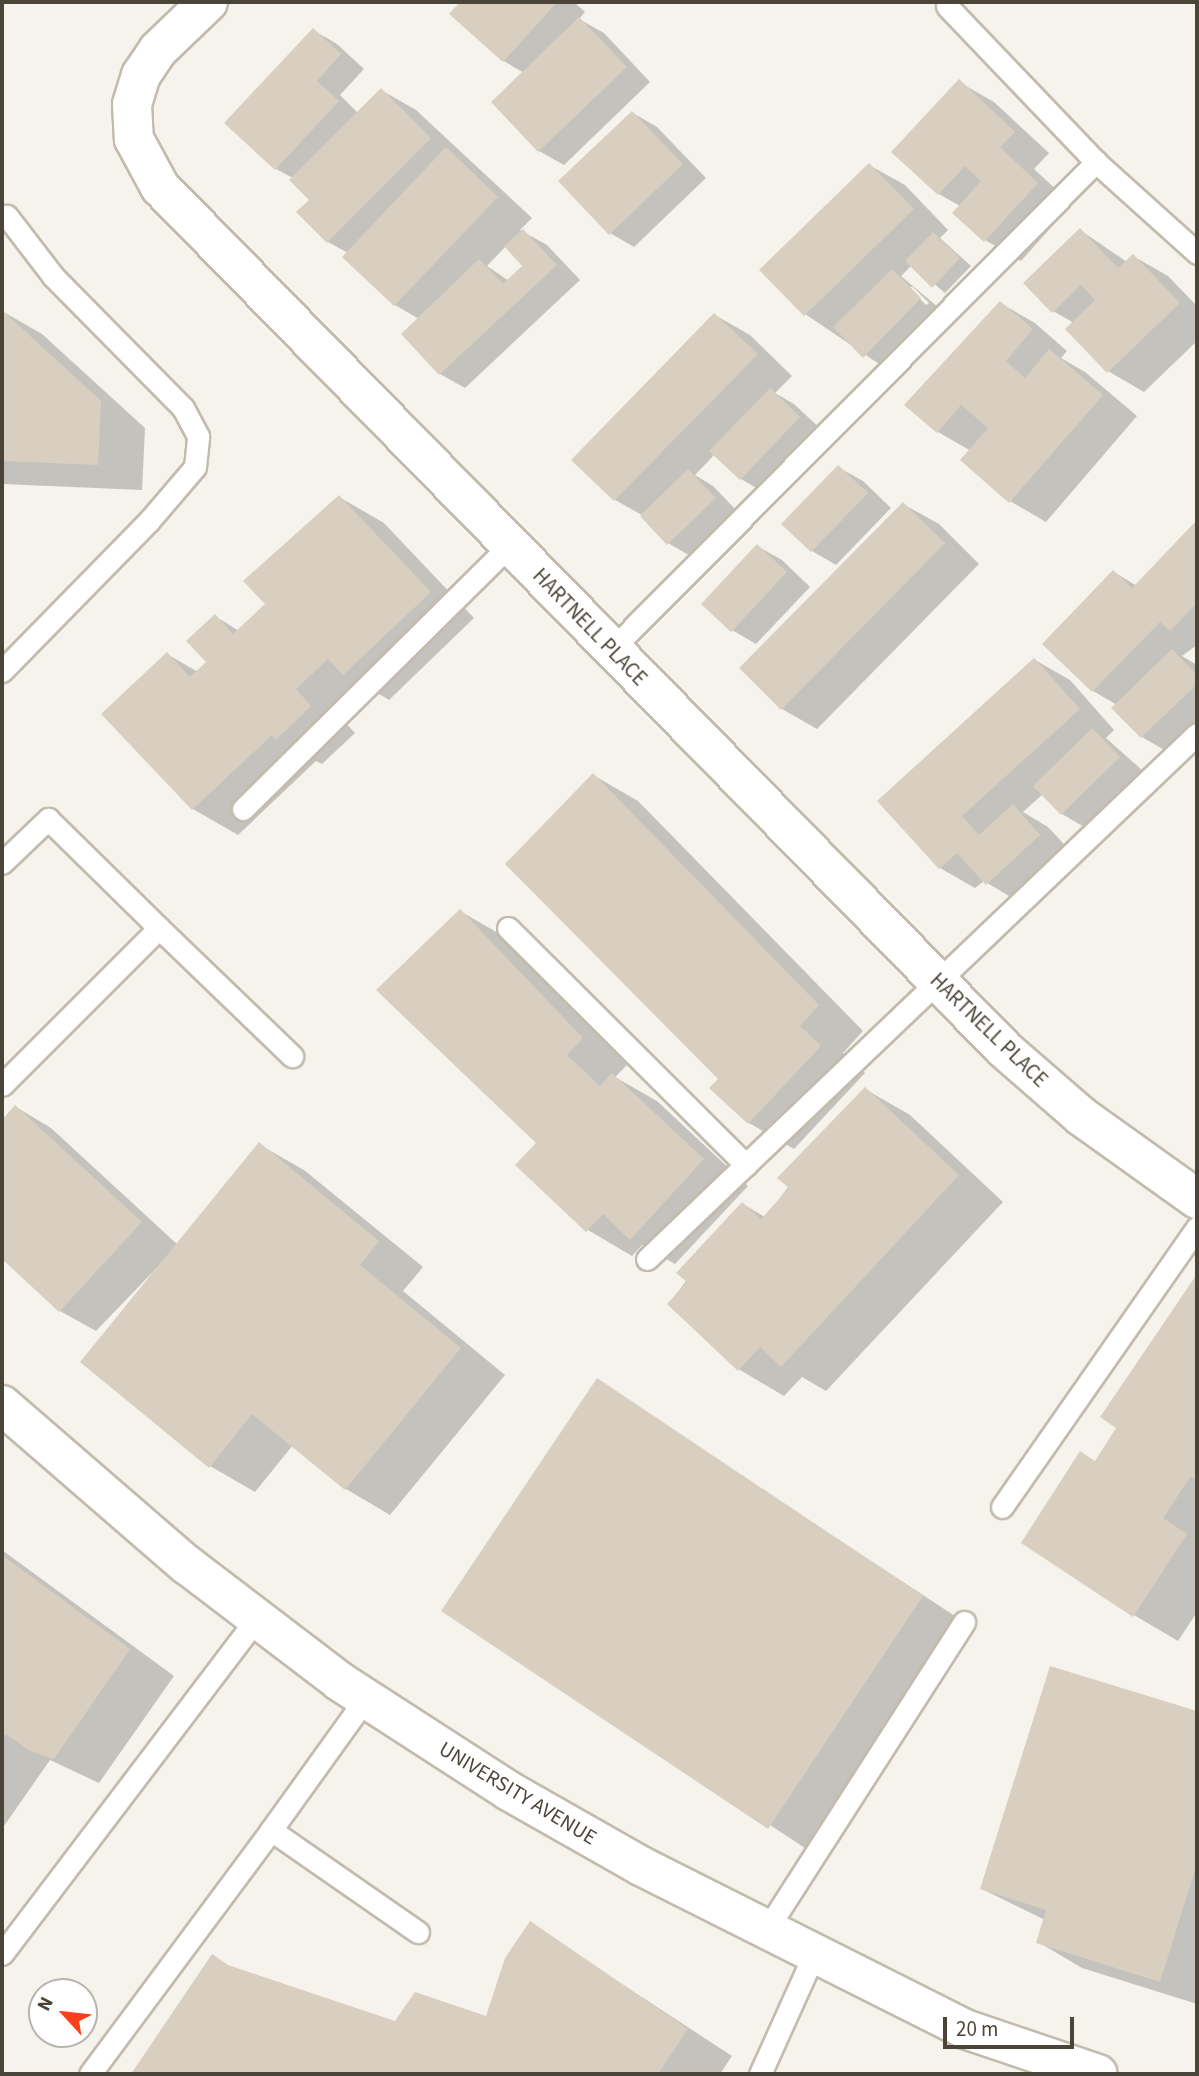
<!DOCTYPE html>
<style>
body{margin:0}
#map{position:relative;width:1199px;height:2076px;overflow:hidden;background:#f6f3ec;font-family:"Source Sans 3",sans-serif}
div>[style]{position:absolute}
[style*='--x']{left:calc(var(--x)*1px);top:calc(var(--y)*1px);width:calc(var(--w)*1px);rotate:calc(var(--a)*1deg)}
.shadow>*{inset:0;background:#0003}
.building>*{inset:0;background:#d8cfc1}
.roads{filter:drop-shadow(2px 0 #c2bbae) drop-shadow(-2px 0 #c2bbae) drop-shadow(0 2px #c2bbae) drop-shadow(0 -2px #c2bbae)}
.service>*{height:21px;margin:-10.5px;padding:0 10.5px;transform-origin:10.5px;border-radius:10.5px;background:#fff}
.minor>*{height:38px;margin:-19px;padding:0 19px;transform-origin:19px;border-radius:19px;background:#fff}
.tertiary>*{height:38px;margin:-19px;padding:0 19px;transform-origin:19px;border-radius:19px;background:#fff}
span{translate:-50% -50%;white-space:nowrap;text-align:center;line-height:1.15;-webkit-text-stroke:5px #fff;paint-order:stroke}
.street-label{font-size:21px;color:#4b4439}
.frame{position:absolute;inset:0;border:4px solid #4b4439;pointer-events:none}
.north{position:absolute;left:28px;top:1978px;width:70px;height:70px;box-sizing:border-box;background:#fff;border:2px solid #b7b4b0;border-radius:50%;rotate:297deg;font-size:19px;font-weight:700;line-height:28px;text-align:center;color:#4b4439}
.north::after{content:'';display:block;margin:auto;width:24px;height:32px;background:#fc3f1d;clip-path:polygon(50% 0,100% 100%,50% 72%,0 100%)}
.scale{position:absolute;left:943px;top:2017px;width:131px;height:32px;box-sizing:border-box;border:4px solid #4b4439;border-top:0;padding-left:9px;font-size:21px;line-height:24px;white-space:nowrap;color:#4b4439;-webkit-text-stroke:5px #fff;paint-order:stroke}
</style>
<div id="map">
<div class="shadow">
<div style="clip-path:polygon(456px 2px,574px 2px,585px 12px,579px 19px,604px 33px,650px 82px,564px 165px,539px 151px,524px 73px,504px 61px)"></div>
<div style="clip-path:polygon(evenodd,313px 30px,337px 44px,364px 69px,340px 95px,358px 113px,381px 90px,416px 110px,532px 218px,520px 230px,547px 245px,580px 280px,465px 388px,440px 374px,403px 334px,419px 319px,395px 305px,348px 253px,328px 242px,299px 212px,311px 200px,293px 178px,276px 169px,313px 30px,506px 246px,524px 266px,509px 281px,487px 266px,506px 246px)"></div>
<div style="clip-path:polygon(959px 82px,994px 102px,1049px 153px,1034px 169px,1072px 204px,1021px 261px,985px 240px,960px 206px,939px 194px)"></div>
<div style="clip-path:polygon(633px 113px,657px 127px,706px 178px,634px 247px,610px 233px)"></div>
<div style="clip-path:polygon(evenodd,869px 165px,905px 185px,948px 230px,940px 238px,971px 266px,945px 293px,912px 265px,901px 276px,945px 313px,888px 370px,805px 314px,869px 165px,908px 287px,913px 287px,929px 303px,926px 305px,908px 287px)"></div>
<div style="clip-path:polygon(1080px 230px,1127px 262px,1133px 256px,1168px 276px,1197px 306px,1197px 341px,1144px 392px,1108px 371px,1074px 323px,1053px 311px)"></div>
<div style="clip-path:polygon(1000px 303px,1035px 323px,1067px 351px,1061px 358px,1085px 372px,1137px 416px,1046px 522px,1010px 501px,971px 451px,938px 432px,907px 405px)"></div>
<div style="clip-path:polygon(2px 311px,42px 334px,145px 428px,142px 490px,2px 484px)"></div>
<div style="clip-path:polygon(715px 315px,750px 335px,792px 376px,775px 393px,794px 404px,824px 432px,765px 493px,741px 479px,715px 454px,695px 475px,713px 486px,739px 513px,692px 557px,668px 543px,642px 515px,615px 500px,574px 460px)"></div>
<div style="clip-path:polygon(838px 467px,863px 481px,891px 508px,836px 565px,812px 551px)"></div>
<div style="clip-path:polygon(339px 497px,384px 523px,474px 618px,389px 700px,369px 688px,339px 716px,355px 733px,322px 764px,316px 761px,238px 835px,193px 809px,103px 714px,167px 654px,198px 672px,209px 662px,215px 616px,239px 631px,267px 605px)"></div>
<div style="clip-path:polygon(903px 504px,939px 524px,979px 564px,817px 729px,782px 709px)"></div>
<div style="clip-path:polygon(1197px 523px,1197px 645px,1182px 656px,1197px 665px,1197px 721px,1166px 751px,1142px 737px,1117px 705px,1093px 691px,1114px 572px,1137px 586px)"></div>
<div style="clip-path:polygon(757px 546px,782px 560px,810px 587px,756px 644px,732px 630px)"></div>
<div style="clip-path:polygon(1035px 660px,1070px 680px,1114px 730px,1106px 738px,1143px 771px,1086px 828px,1062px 814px,1043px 794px,1023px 812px,1048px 827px,1075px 856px,1022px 904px,984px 881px,975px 888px,940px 868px,879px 801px)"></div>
<div style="clip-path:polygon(593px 775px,638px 801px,863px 1031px,843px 1053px,865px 1073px,794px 1149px,749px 1123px)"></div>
<div style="clip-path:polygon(460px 911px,505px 937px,627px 1065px,615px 1077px,657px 1101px,748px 1186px,675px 1264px,642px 1245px,632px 1256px,588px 1230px,517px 1165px,538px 1143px)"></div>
<div style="clip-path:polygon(865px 1089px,910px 1115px,1003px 1202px,826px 1391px,802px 1377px,784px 1396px,740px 1370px,669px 1304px,743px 1204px,765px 1217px)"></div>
<div style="clip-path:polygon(16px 1107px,51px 1128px,178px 1245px,260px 1145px,304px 1170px,423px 1267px,403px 1291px,505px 1375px,390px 1515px,346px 1489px,293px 1445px,255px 1492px,210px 1466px,173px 1251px,96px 1331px,60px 1311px,2px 1257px,2px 1122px)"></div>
<div style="clip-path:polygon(1197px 1277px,1197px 1612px,1178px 1641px,1134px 1615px,1096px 1463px,1119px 1428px,1102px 1417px)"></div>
<div style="clip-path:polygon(597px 1381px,967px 1624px,814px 1854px,444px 1611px)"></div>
<div style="clip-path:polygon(2px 1550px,174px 1676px,99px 1783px,50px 1760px,2px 1829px)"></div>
<div style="clip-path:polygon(1051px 1668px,1197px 1713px,1197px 2004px,1082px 1968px,1038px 1942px,1045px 1920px,982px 1889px)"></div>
<div style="clip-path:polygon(530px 1924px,732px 2056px,720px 2074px,133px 2074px,212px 1957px,233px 1969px,396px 2023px,487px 2018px)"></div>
</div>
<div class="building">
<div style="clip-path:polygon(460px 2px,557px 2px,503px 62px,449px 14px)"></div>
<div style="clip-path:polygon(579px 17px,627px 67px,538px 152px,491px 102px)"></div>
<div style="clip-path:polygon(313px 28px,341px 54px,317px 81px,339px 101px,275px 170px,224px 123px)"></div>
<div style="clip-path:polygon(959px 79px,1015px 132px,1000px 147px,1038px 183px,984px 242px,952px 213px,981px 181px,965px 166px,938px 195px,891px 152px)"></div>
<div style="clip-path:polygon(381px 88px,431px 138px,327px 243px,296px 212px,309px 200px,289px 180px)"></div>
<div style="clip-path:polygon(632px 111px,683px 164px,609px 235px,558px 181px)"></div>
<div style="clip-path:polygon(446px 147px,498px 197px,394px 306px,342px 257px)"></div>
<div style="clip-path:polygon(869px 163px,914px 209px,804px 316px,759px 270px)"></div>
<div style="clip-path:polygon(1080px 228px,1118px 268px,1133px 254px,1180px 303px,1107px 373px,1065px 329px,1095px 300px,1081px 285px,1052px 313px,1023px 283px)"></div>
<div style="clip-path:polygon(523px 229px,557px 265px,439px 375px,401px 334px,479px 259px,503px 284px,522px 266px,504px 246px)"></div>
<div style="clip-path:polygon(933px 232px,960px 258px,932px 288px,905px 261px)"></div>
<div style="clip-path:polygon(892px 269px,921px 298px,863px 358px,833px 327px)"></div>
<div style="clip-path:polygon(1000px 301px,1033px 329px,1006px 361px,1025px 378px,1049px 349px,1103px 395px,1009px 503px,960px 460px,988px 428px,961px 405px,937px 433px,904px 405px)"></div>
<div style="clip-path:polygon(2px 310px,101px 401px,98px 465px,2px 461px)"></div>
<div style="clip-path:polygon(714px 313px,758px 354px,614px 501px,571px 460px)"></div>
<div style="clip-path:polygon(770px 388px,800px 417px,740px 480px,709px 451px)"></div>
<div style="clip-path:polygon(838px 465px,868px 493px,811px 552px,781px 524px)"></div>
<div style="clip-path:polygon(688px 469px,716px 498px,667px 545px,640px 516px)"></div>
<div style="clip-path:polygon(339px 495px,431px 592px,343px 675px,328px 659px,296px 689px,311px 706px,276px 740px,272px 735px,192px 810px,101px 714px,167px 652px,190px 677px,206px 662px,186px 641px,215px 614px,233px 634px,265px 604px,243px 581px)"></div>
<div style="clip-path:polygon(903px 502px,945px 543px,781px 710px,739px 668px)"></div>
<div style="clip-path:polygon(1197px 520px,1197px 603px,1170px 631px,1160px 622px,1092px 692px,1042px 644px,1113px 570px,1132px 588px)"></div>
<div style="clip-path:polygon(757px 544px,787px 572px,731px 632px,701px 604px)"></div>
<div style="clip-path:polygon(1172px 649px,1197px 675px,1197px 684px,1141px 738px,1111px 708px)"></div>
<div style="clip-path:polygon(1034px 658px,1080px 709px,962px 816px,979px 835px,1013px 804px,1040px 835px,986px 885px,957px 853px,939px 869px,877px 801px)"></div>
<div style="clip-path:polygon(1092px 728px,1120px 757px,1061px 815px,1033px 786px)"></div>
<div style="clip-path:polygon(593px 773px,819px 1005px,800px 1026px,821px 1046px,748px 1124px,709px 1088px,718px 1079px,505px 864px)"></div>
<div style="clip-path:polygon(460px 909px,583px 1038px,567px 1055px,600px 1086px,612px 1073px,704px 1159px,630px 1240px,603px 1214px,586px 1232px,515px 1165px,536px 1143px,376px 990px)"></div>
<div style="clip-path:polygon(865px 1087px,959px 1175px,781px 1367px,760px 1347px,738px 1371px,667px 1304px,687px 1282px,676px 1273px,742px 1202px,761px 1219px,789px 1188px,777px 1178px)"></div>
<div style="clip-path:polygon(15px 1105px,142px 1222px,59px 1312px,2px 1259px,2px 1120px)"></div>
<div style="clip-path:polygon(259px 1142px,379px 1241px,360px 1265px,461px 1348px,345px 1490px,252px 1414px,209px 1468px,80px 1362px)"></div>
<div style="clip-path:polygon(1197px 1274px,1197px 1481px,1191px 1476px,1163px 1518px,1187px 1534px,1133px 1617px,1021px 1543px,1080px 1451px,1095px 1461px,1116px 1428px,1100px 1417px)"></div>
<div style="clip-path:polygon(597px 1378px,923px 1596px,768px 1829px,441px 1611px)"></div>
<div style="clip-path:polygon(2px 1555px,130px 1649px,54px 1759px,30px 1751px,6px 1734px,2px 1740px)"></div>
<div style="clip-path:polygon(1050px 1666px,1197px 1711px,1197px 1864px,1160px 1982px,1036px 1943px,1046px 1910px,980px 1889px)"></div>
<div style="clip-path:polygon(530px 1921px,688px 2029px,658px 2074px,131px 2074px,212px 1954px,228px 1965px,395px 2021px,415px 1992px,486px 2016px,505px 1958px)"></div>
</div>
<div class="roads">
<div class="service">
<div style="--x:947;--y:6;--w:216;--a:46.3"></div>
<div style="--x:1096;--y:162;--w:136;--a:42"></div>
<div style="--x:612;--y:649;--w:687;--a:-45.18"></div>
<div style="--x:2;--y:671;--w:209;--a:-45.6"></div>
<div style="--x:148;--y:522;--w:72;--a:-49.5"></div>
<div style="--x:195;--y:467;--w:31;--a:-84"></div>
<div style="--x:198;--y:436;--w:32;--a:-118"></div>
<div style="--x:183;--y:408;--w:185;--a:-134.6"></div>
<div style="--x:53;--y:276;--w:76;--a:-127.5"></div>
<div style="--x:243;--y:809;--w:375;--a:-44.7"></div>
<div style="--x:2;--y:863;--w:64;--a:-43.7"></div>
<div style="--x:48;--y:819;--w:156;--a:44.5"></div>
<div style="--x:159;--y:928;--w:222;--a:135"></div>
<div style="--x:159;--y:928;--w:185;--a:43.9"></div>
<div style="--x:508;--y:928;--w:336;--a:44.9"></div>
<div style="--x:647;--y:1259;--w:760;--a:-43.67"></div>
<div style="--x:1002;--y:1507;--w:341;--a:-55.1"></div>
<div style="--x:271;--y:1830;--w:163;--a:-54.3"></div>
<div style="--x:767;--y:1929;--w:365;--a:-57.3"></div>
<div style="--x:2;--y:1954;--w:422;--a:-52.8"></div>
<div style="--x:90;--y:2074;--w:304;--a:-53.4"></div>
<div style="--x:271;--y:1830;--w:179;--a:34.8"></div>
<div style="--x:760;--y:2074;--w:134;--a:-65.7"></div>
</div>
<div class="minor">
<div style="--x:208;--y:2;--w:69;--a:136.2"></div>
<div style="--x:158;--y:50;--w:30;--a:124"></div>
<div style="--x:141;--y:75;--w:30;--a:107"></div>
<div style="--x:132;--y:104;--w:35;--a:87"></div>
<div style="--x:134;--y:139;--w:55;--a:61.6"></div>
<div style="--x:160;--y:187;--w:1206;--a:45.6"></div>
<div style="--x:1004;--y:1049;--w:102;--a:41"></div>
<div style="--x:1081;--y:1116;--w:143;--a:35.6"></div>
</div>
<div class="tertiary">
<div style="--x:2;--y:1405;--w:245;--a:40.9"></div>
<div style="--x:187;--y:1565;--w:191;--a:37.3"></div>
<div style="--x:339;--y:1681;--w:202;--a:32.9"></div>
<div style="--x:509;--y:1791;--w:152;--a:29.6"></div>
<div style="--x:641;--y:1866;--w:363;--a:26.7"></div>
<div style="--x:965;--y:2029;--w:140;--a:18.7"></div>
</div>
</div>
<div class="street-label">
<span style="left:590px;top:627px;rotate:46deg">HARTNELL PLACE</span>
<span style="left:989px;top:1030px;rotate:44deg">HARTNELL PLACE</span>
<span style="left:518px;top:1793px;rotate:31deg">UNIVERSITY AVENUE</span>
</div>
<div class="frame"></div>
<div class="north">N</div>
<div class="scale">20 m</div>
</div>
